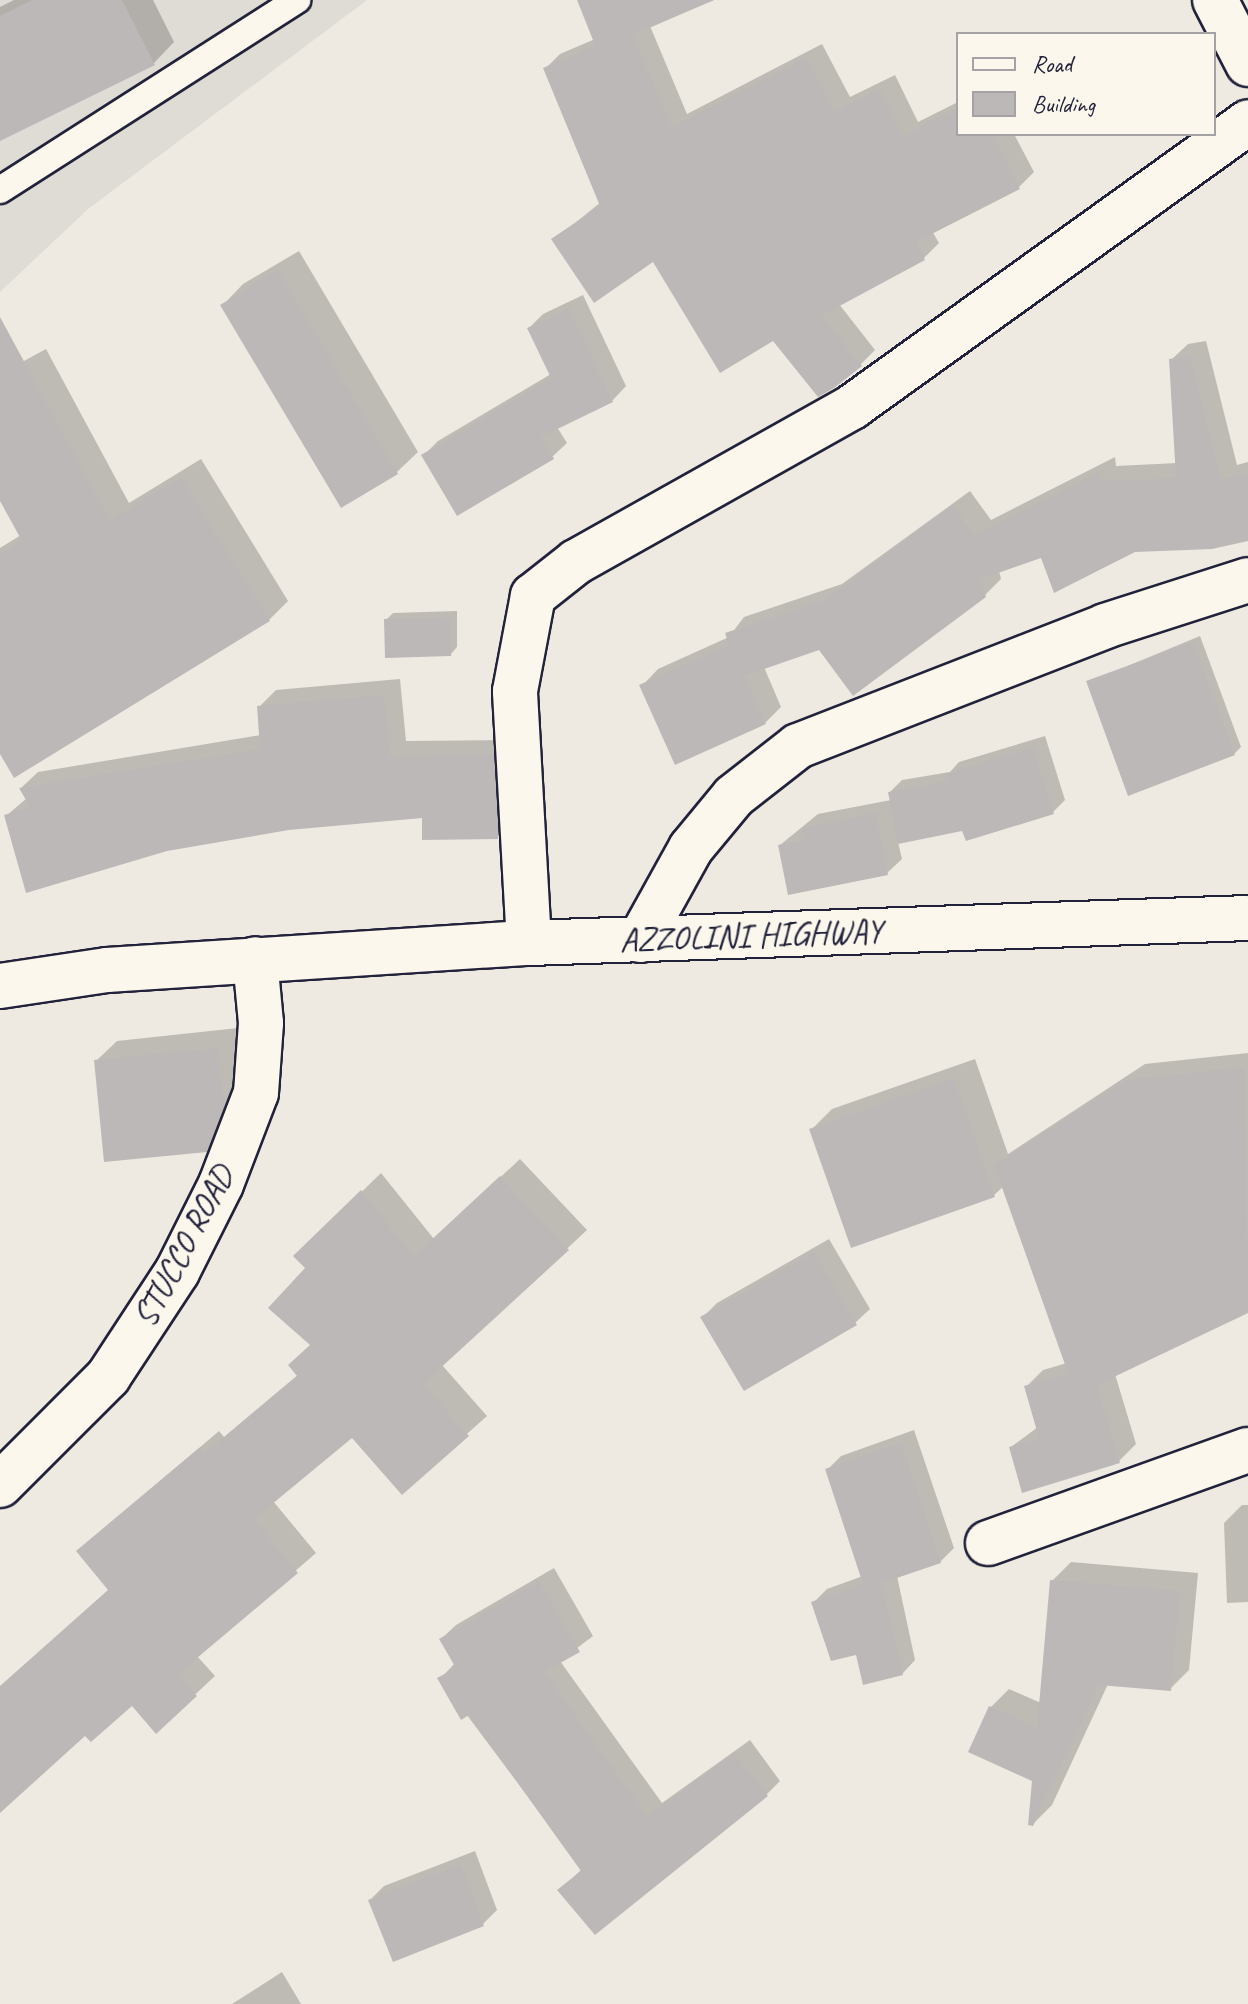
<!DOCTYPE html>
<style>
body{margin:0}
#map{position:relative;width:1248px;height:2004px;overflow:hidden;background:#eeeae2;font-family:Caveat,sans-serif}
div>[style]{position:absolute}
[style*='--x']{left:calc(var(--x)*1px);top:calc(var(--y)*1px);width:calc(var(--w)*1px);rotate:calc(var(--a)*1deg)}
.built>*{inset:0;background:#dfdbd5}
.shadow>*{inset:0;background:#0003}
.building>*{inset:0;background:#bcb8b8}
.roads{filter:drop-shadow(2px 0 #22223b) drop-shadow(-2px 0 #22223b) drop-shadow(0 2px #22223b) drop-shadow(0 -2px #22223b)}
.lane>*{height:26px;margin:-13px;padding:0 13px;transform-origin:13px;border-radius:13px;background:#fbf7ec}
.street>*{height:44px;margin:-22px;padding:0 22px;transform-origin:22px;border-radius:22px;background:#fbf7ec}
.primary>*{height:44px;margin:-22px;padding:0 22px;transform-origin:22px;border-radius:22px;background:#fbf7ec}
span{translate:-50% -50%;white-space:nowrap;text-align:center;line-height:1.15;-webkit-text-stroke:6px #fbf7ec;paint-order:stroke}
.street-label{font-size:34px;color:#22223b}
.legend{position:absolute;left:956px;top:32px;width:260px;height:104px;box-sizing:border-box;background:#fbf7ec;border:2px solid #a4a2a5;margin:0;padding:10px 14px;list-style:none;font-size:24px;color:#22223b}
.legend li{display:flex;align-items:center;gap:16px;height:40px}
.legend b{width:40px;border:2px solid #a4a2a5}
</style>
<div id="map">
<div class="built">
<div style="clip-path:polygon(0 0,367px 0,88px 209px,0 292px)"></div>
</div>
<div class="shadow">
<div style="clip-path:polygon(14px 0,153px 0,174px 42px,154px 63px,0 139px,0 7px)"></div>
<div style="clip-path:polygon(579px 0,714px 0,650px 26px,687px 114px,822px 44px,850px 97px,895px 75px,918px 122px,958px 102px,958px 134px,1014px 134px,1034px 172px,1019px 187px,932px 231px,939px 243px,924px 258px,839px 304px,875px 350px,860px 365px,774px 338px,654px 259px,554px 240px,601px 202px,545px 69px,560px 54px,595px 39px)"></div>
<div style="clip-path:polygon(299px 251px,418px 452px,397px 472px,341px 505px,223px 305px,243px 284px)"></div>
<div style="clip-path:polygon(583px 295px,626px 386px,612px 401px,557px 427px,567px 443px,552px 457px,424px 455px,438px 441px,551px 374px,529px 328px,543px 314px)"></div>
<div style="clip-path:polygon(1206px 341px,1237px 465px,1248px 462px,1248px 539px,1043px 556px,999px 571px,1001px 579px,985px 595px,764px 667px,781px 707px,765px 723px,642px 686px,658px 669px,729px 637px,744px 617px,842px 584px,970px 491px,991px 520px,1115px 457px,1116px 466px,1177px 463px,1171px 360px,1188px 344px)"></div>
<div style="clip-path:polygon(46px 349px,129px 503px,201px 459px,288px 601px,269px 620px,0 749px,0 548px,21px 535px,0 496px,0 374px)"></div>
<div style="clip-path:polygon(457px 611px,457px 647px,451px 654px,386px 620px,393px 613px)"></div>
<div style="clip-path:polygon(1200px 636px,1241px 747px,1234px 754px,1089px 682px)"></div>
<div style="clip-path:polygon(400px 679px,406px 741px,510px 740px,514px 820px,497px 837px,424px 815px,6px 816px,27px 798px,21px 788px,38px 772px,261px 735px,259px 707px,276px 690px)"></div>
<div style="clip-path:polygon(1045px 736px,1065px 800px,1053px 812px,898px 842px,902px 859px,887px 873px,780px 845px,818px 814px,891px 800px,890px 792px,902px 780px,950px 772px,959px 762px)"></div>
<div style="clip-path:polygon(238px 1028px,243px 1086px,227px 1129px,206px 1150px,96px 1061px,117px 1041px)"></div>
<div style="clip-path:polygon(1248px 1053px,1248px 1311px,1115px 1374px,1136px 1444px,1119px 1461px,1011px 1447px,1038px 1427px,1026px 1387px,1043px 1370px,1067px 1363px,1004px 1186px,994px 1195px,811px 1130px,832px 1109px,975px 1059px,1008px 1154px,1145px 1064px)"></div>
<div style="clip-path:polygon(520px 1159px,587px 1230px,442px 1365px,487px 1416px,402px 1492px,352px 1435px,273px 1501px,316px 1553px,197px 1656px,215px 1676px,156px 1731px,132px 1703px,85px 1733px,0 1807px,0 1689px,110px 1589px,78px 1551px,219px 1431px,224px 1437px,299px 1374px,312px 1344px,307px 1268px,296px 1256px,381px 1173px,434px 1239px)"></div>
<div style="clip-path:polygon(829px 1239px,870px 1309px,855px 1323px,703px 1317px,717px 1303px)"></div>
<div style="clip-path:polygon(914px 1430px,954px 1548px,940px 1562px,897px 1576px,915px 1660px,902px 1674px,857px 1653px,814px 1602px,827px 1589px,863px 1576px,828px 1469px,841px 1456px)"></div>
<div style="clip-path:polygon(1242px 1505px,1248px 1505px,1248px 1602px,1227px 1603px,1224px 1523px)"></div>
<div style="clip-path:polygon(1071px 1562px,1198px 1573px,1189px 1670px,1170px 1689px,1108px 1684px,1052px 1805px,1033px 1824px,1034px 1780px,990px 1708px,1009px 1689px,1041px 1703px,1052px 1581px)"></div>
<div style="clip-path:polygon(554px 1568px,593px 1636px,560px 1661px,662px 1803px,750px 1740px,780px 1781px,766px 1795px,559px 1891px,582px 1869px,440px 1679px,455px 1663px,441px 1639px,456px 1625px)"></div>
<div style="clip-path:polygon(475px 1851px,497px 1910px,483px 1924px,370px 1900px,384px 1886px)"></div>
<div style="clip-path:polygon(282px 1972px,301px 2004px,232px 2004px)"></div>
</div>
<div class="building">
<div style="clip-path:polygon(32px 0,122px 0,155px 65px,0 141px,0 16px)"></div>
<div style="clip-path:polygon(577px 0,714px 0,633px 35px,672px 127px,807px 57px,834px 111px,880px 89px,903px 136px,958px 108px,958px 134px,992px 134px,1020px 189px,916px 242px,925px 260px,821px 316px,862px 366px,834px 388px,818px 397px,773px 341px,720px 373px,653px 262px,594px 303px,551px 239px,600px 206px,543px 68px,595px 45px)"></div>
<div style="clip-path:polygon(278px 270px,398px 474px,341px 508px,220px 305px)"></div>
<div style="clip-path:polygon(569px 308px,613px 402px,541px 437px,554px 459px,457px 516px,421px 455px,551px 378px,527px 328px)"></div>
<div style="clip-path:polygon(0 317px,110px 520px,181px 477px,270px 621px,14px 778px,0 754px,0 554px,22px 541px,0 501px)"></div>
<div style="clip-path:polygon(1190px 356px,1221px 480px,1248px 474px,1248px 541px,1212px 549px,1135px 552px,1054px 593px,1041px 558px,981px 579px,986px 597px,853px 696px,819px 650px,744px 676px,766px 724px,675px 765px,639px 685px,729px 645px,725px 633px,824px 600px,953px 505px,974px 535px,1099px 472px,1101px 481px,1176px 478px,1169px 359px)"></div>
<div style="clip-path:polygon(451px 617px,451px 656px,385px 658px,384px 619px)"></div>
<div style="clip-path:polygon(1193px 642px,1235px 755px,1128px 796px,1086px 681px)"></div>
<div style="clip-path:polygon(384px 695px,390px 757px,494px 755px,498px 839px,422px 840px,422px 818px,289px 830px,167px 851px,26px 893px,4px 815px,30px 807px,19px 788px,260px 749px,257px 706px)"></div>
<div style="clip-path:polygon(1033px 747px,1054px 814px,966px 841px,962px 831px,898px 844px,888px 792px,947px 781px,945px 774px)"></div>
<div style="clip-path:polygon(876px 813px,888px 875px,788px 895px,778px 845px,804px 840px,802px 828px)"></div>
<div style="clip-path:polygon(218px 1048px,224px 1108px,207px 1152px,104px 1162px,94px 1060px)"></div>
<div style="clip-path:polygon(1245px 1067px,1248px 1313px,1097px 1385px,1120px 1463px,1022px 1493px,1009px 1447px,1039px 1438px,1024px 1386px,1068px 1373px,994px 1165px,1126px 1080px)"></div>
<div style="clip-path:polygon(954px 1078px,995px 1197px,851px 1248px,809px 1129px)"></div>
<div style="clip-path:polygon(500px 1176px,569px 1250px,423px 1384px,469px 1436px,402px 1495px,352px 1438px,254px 1519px,298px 1573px,178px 1674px,197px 1696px,156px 1734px,132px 1706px,91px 1742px,85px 1736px,0 1813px,0 1686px,108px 1590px,76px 1551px,199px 1448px,204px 1454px,297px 1376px,288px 1365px,310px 1345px,268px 1308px,305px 1268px,293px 1256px,361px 1190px,414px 1256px)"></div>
<div style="clip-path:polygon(814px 1252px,857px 1325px,744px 1391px,700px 1317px)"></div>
<div style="clip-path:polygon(901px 1443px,941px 1563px,882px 1583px,903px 1675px,863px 1685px,856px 1655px,831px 1661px,811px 1602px,863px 1584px,825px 1469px)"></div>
<div style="clip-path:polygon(1050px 1580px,1180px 1591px,1171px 1691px,1099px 1685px,1033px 1826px,1028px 1825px,1032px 1781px,968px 1752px,989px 1706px,1037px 1728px)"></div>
<div style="clip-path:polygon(539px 1581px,580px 1652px,544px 1672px,647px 1816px,735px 1753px,768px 1796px,595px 1935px,557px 1890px,581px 1871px,469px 1715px,461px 1720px,437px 1678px,456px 1668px,439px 1639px)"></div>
<div style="clip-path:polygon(461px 1864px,484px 1926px,393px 1962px,368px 1900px)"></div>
</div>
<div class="roads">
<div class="lane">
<div style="--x:0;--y:190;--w:353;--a:-32.6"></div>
</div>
<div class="street">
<div style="--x:1215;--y:0;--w:72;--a:62.7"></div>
<div style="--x:640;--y:940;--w:105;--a:-61"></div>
<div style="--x:691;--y:848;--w:67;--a:-50.4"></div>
<div style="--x:734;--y:796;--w:81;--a:-38"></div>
<div style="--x:798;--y:746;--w:330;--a:-21.3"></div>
<div style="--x:1105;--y:626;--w:150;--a:-17.8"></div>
<div style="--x:529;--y:943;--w:252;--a:-93.2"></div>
<div style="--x:515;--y:691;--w:97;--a:-79.3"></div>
<div style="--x:533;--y:596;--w:55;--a:-38.3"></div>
<div style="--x:576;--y:562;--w:317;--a:-29.3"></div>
<div style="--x:852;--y:407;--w:488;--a:-35.7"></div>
<div style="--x:0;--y:1485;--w:153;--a:-45"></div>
<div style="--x:108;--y:1377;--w:126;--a:-56.7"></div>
<div style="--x:177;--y:1272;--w:98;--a:-63.4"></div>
<div style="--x:221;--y:1184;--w:97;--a:-69"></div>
<div style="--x:256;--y:1093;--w:70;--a:-85.9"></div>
<div style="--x:261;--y:1023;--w:64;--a:-95.4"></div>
<div style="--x:988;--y:1543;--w:276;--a:-19.7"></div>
</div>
<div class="primary">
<div style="--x:0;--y:986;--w:108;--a:-8.5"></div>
<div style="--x:107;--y:970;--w:423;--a:-3.7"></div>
<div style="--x:529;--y:943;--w:719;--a:-1.99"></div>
</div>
</div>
<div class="street-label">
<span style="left:751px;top:935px;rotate:-2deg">AZZOLINI HIGHWAY</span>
<span style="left:183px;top:1246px;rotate:-62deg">STUCCO ROAD</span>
</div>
<ul class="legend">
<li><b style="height:10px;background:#fbf7ec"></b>Road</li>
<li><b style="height:22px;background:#bcb8b8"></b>Building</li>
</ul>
</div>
